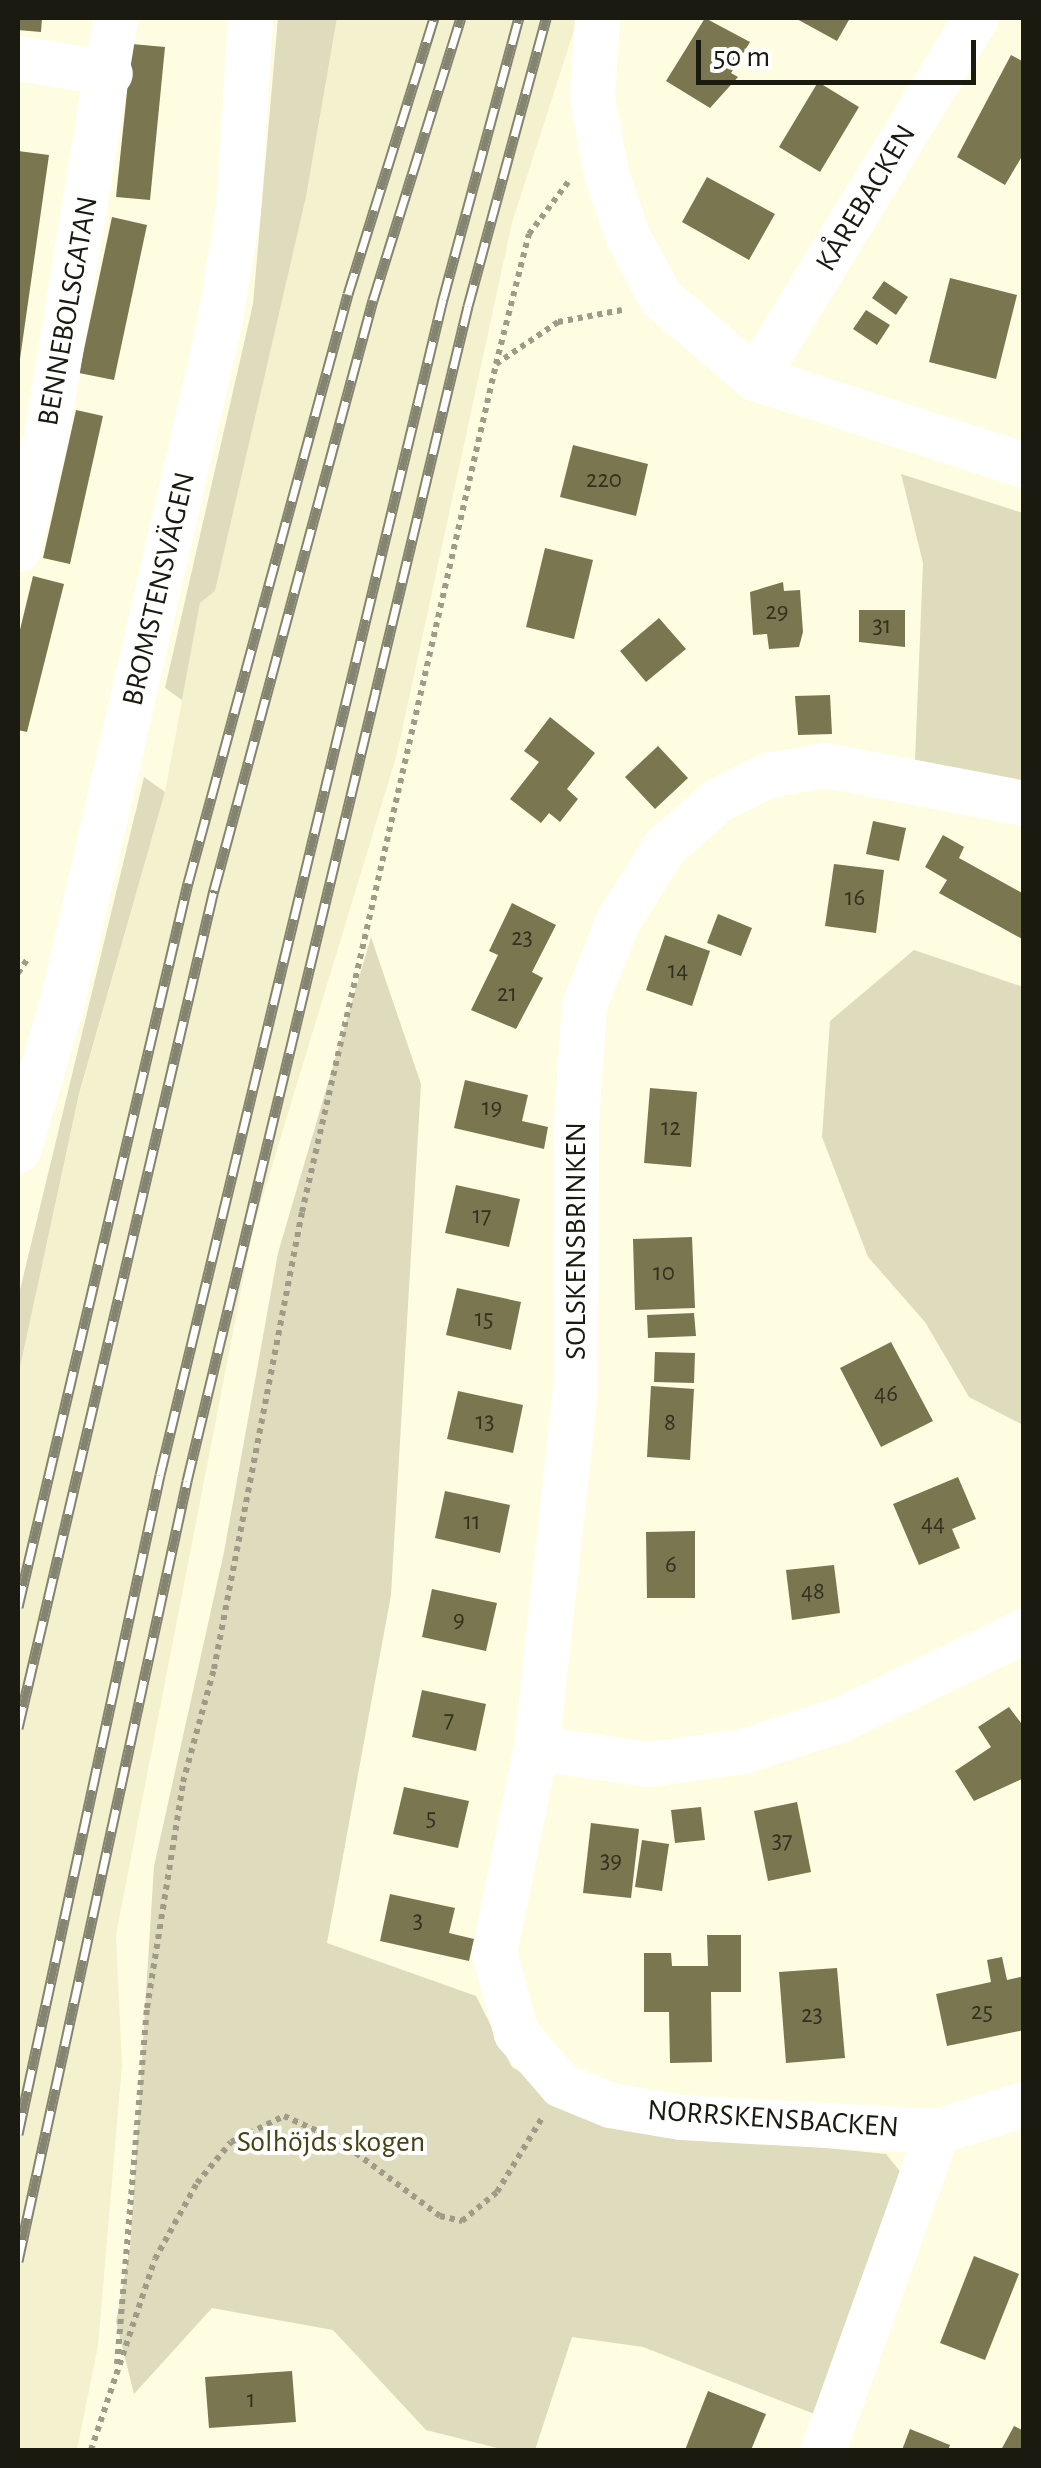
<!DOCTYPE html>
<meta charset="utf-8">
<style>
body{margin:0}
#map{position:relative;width:1041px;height:2468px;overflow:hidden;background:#fffde1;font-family:"Alegreya Sans",sans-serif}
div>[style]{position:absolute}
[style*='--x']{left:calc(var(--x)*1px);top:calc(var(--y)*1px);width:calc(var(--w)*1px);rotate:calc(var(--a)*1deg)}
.built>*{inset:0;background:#f4f2ce}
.green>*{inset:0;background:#dedcbd}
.building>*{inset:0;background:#797650}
.path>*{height:6px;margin-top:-3px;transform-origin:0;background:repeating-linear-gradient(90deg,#9e9c88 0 5px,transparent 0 10px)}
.minor>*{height:45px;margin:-22.5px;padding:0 22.5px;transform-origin:22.5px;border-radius:22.5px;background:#fff}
.rail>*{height:11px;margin-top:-5.5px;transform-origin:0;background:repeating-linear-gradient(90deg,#fff 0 22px,#858471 0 44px);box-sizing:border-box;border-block:2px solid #858471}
span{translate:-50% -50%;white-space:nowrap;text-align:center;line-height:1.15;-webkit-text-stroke:8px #fff;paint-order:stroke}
.number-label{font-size:25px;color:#323120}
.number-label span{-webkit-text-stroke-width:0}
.street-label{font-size:30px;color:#1b1a10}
.park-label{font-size:30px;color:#474211}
.frame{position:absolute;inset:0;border:20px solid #1b1a10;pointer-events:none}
.scale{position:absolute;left:696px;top:40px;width:280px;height:45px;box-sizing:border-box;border:5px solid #1b1a10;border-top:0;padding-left:12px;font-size:30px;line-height:35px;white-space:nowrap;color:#1b1a10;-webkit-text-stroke:8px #fff;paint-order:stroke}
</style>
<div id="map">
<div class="built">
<div style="clip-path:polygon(337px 18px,578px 18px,512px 223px,397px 754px,253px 1229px,116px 1935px,122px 2065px,98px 2346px,77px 2450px,18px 2450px,18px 1377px,79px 1095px,165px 792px,200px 603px,215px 591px,306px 197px)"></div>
</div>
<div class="green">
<div style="clip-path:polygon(278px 18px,337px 18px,306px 197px,215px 591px,200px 603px,182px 700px,165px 688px,253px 304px)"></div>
<div style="clip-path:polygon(901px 474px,1023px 513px,1023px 783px,915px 760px,923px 563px)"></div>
<div style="clip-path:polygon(144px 777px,165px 792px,79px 1094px,18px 1377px,18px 1298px)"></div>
<div style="clip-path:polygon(371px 937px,421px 1084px,391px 1595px,327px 1943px,476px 1996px,512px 2067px,610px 2126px,886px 2154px,903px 2175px,817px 2415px,643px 2347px,572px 2337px,535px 2450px,505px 2450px,426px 2430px,333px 2330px,212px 2308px,134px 2394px,116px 2322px,130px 2247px,154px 1866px,224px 1552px,278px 1253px)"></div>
<div style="clip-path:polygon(914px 950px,1023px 987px,1023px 1425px,969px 1397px,925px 1322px,868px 1257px,822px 1137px,830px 1021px)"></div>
</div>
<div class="building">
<div style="clip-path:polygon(18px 18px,42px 18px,41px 32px,18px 30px)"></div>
<div style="clip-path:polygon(705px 18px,750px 42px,731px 73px,738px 77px,710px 108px,666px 81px)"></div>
<div style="clip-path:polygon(795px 18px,850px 18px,837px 41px)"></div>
<div style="clip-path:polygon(132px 44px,165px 47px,150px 200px,116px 197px)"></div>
<div style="clip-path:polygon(1011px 55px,1024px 62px,1024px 153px,1005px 185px,957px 157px)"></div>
<div style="clip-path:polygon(818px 82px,859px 107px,820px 172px,779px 147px)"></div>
<div style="clip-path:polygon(18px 151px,49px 155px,20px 359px,18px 359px)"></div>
<div style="clip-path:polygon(707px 177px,775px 214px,749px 260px,682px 222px)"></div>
<div style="clip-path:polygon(112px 217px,147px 225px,114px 380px,79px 373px)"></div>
<div style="clip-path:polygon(950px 278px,1017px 295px,996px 379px,929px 362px)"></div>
<div style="clip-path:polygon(884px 281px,908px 297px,896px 315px,872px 298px)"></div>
<div style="clip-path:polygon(866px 310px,890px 325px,877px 345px,853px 329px)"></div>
<div style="clip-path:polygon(76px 410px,103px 416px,70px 564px,43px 558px)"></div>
<div style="clip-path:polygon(573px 445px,648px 464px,636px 516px,560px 497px)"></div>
<div style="clip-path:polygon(545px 548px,593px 560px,574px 639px,526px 627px)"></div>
<div style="clip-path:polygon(33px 576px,64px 584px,27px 732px,18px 730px,18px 638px)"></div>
<div style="clip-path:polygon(783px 582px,784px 591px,800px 590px,803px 632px,799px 647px,769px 649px,767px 634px,753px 635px,750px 592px)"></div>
<div style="clip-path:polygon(859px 610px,905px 610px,905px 647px,859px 642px)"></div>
<div style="clip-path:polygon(659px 618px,686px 649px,646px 682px,620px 651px)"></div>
<div style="clip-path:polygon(830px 695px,832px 734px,798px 735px,795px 696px)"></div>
<div style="clip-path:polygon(550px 717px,595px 753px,567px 789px,578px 799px,560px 822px,549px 813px,541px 823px,510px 799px,539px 762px,524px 751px)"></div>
<div style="clip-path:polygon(658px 746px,688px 778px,655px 809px,625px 777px)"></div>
<div style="clip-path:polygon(873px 821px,906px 828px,899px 861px,866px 854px)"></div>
<div style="clip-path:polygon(943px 835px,964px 847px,959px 858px,1024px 894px,1024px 940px,939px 893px,947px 880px,925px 867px)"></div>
<div style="clip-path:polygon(834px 864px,884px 870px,876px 933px,825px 926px)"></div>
<div style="clip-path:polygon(512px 903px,556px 925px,532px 972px,543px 978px,516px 1029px,471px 1010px,498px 955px,489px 951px)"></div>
<div style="clip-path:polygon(718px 914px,752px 928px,741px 956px,707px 943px)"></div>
<div style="clip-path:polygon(665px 935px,710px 951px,692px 1006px,646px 990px)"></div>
<div style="clip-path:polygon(465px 1080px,528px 1095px,522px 1121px,548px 1127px,544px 1149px,454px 1128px)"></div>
<div style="clip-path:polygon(650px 1088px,697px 1092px,691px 1167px,644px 1163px)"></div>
<div style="clip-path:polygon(456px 1185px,520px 1199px,509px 1247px,445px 1233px)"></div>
<div style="clip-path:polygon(692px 1237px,695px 1308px,635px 1310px,633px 1239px)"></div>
<div style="clip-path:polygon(457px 1288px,521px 1302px,511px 1350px,446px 1335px)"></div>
<div style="clip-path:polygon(694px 1313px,696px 1336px,648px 1338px,647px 1315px)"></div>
<div style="clip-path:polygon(891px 1342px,933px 1421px,881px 1447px,840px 1368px)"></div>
<div style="clip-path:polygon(655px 1352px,695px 1353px,694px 1383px,654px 1382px)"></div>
<div style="clip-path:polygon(651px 1386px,694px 1389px,690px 1460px,647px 1457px)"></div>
<div style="clip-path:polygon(458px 1391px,523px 1405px,513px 1453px,447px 1439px)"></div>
<div style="clip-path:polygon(958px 1477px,976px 1519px,952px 1529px,960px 1548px,919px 1565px,893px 1504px)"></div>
<div style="clip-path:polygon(445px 1491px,510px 1505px,500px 1553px,435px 1538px)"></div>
<div style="clip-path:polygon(695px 1531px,695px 1598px,647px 1598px,646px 1532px)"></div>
<div style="clip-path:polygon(834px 1565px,840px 1613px,792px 1620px,786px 1570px)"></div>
<div style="clip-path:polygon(432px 1589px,497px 1603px,486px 1651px,422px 1637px)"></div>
<div style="clip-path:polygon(422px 1690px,486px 1704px,476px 1751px,412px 1737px)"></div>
<div style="clip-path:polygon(1009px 1707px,1024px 1727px,1024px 1778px,974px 1801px,955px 1771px,991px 1747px,978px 1727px)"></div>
<div style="clip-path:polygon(404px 1787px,469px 1801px,458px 1848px,393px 1834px)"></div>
<div style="clip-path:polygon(797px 1802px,811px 1872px,768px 1881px,754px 1811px)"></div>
<div style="clip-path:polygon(701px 1807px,705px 1840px,675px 1843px,671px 1810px)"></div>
<div style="clip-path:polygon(591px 1823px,639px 1829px,631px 1898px,583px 1893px)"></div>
<div style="clip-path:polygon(642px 1840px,669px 1844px,662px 1891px,635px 1887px)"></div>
<div style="clip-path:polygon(390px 1894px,455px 1908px,449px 1933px,474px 1939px,469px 1961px,380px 1941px)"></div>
<div style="clip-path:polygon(707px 1935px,741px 1935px,741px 1992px,711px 1992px,712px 2062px,670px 2063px,669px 2012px,644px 2012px,644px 1953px,671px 1953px,672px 1966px,708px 1966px)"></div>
<div style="clip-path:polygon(1002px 1957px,1007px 1980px,1024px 1976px,1024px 2030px,947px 2046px,936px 1994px,991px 1982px,987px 1960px)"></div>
<div style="clip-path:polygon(837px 1968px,845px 2058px,786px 2063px,779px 1972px)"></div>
<div style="clip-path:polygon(974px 2256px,1019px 2274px,985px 2360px,940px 2343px)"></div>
<div style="clip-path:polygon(292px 2371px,296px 2422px,209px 2428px,205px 2377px)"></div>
<div style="clip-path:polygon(708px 2391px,766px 2414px,751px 2450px,685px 2450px)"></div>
<div style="clip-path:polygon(1014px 2426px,1024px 2431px,1024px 2450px,1001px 2450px)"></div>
<div style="clip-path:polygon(910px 2429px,950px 2445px,948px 2450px,902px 2450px)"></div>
</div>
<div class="path">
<div style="--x:496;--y:364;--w:134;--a:-75.8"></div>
<div style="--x:529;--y:234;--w:66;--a:-53"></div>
<div style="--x:18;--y:973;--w:18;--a:-56"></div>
<div style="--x:117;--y:2364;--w:357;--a:-85.2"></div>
<div style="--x:147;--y:2008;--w:229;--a:-80.9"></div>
<div style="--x:183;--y:1782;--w:117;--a:-74.7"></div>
<div style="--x:214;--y:1669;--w:465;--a:-79.1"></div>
<div style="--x:302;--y:1212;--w:870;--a:-77.11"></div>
<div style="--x:496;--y:364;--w:75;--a:-34.1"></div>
<div style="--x:558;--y:322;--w:65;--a:-10.6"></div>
<div style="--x:91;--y:2450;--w:201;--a:-71.5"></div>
<div style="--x:155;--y:2259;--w:87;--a:-61.1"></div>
<div style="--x:197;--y:2183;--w:53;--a:-50.3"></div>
<div style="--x:231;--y:2142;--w:59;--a:-26.1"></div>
<div style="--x:284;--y:2116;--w:61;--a:24.1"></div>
<div style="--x:340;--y:2141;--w:125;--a:36.9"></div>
<div style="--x:440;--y:2216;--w:23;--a:13"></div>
<div style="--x:462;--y:2221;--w:45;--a:-39.6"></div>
<div style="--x:497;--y:2192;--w:87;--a:-58.7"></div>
</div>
<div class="minor">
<div style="--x:597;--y:18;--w:78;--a:93.7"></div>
<div style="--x:592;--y:96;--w:79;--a:79.8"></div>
<div style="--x:606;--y:174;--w:67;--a:70.8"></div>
<div style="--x:628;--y:237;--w:69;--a:61.6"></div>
<div style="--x:661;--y:298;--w:123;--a:40.4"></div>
<div style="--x:755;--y:378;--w:283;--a:17.9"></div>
<div style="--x:18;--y:58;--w:93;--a:9.3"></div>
<div style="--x:755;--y:378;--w:422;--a:-58.5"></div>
<div style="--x:18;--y:549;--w:116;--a:-76.1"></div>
<div style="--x:46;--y:436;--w:424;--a:-80.6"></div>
<div style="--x:18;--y:1150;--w:159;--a:-73.5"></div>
<div style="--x:63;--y:998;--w:692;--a:-76.97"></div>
<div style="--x:219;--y:324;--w:117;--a:-80.6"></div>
<div style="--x:238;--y:209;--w:191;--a:-86.4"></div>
<div style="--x:536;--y:1748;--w:113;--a:8.1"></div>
<div style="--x:648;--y:1764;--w:96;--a:-7.8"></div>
<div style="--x:743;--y:1751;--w:103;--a:-18.1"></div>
<div style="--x:841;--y:1719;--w:203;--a:-25.7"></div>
<div style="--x:937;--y:2131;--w:256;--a:-176.9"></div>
<div style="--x:681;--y:2117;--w:72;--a:-170.4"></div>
<div style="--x:610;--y:2105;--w:53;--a:-157.8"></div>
<div style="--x:561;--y:2085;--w:69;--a:-130.9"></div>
<div style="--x:516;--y:2033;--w:84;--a:-105.2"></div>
<div style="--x:494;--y:1952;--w:208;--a:-78.4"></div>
<div style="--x:536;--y:1748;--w:360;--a:-83.8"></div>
<div style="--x:575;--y:1390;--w:270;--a:-89.8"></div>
<div style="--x:576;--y:1120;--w:115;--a:-86"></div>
<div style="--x:584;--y:1005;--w:92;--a:-68.2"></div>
<div style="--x:618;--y:920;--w:88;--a:-57.6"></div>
<div style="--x:665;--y:846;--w:70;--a:-41"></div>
<div style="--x:718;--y:800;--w:56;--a:-26.6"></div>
<div style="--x:768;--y:775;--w:58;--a:-10"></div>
<div style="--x:825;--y:765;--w:203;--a:10.8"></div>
<div style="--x:823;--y:2450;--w:339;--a:-70.3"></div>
<div style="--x:937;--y:2131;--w:91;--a:-17.2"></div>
</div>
<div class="rail">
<div style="--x:18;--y:1607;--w:744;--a:-76.79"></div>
<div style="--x:188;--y:883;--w:610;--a:-74.8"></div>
<div style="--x:348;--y:294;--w:289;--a:-72.7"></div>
<div style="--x:18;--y:1728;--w:861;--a:-76.84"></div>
<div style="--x:214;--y:890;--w:611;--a:-74.92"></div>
<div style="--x:373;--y:300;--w:295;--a:-72.7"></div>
<div style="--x:18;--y:2134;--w:674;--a:-77.84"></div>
<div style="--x:160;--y:1475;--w:1210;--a:-76.47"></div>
<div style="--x:443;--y:299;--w:291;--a:-74.9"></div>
<div style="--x:18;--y:2261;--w:798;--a:-77.77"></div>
<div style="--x:187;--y:1481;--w:1208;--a:-76.55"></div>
<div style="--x:468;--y:306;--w:298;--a:-74.8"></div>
</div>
<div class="number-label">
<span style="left:604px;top:480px">220</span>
<span style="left:777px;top:612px">29</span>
<span style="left:882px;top:626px">31</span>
<span style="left:855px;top:898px">16</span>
<span style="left:522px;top:938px">23</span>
<span style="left:678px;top:971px">14</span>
<span style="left:507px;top:994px">21</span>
<span style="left:492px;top:1108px">19</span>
<span style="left:671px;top:1128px">12</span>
<span style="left:482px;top:1216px">17</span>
<span style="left:664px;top:1273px">10</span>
<span style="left:484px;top:1319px">15</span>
<span style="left:886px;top:1394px">46</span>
<span style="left:485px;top:1422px">13</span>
<span style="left:670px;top:1423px">8</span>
<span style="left:472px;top:1522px">11</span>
<span style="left:933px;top:1524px">44</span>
<span style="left:671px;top:1565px">6</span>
<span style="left:813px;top:1592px">48</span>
<span style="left:459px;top:1620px">9</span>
<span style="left:449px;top:1720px">7</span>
<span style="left:431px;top:1818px">5</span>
<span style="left:782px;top:1841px">37</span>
<span style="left:611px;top:1861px">39</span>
<span style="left:418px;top:1921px">3</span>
<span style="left:982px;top:2012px">25</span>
<span style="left:812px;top:2015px">23</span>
<span style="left:251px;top:2400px">1</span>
</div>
<div class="street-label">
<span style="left:866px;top:198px;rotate:-59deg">KÅREBACKEN</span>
<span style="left:68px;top:311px;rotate:-80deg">BENNEBOLSGATAN</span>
<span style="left:159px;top:589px;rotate:-77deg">BROMSTENSVÄGEN</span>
<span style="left:576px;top:1241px;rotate:-90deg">SOLSKENSBRINKEN</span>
<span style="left:773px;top:2119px;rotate:4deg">NORRSKENSBACKEN</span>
</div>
<div class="park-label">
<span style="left:331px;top:2142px">Solhöjds skogen</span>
</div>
<div class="frame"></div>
<div class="scale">50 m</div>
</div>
